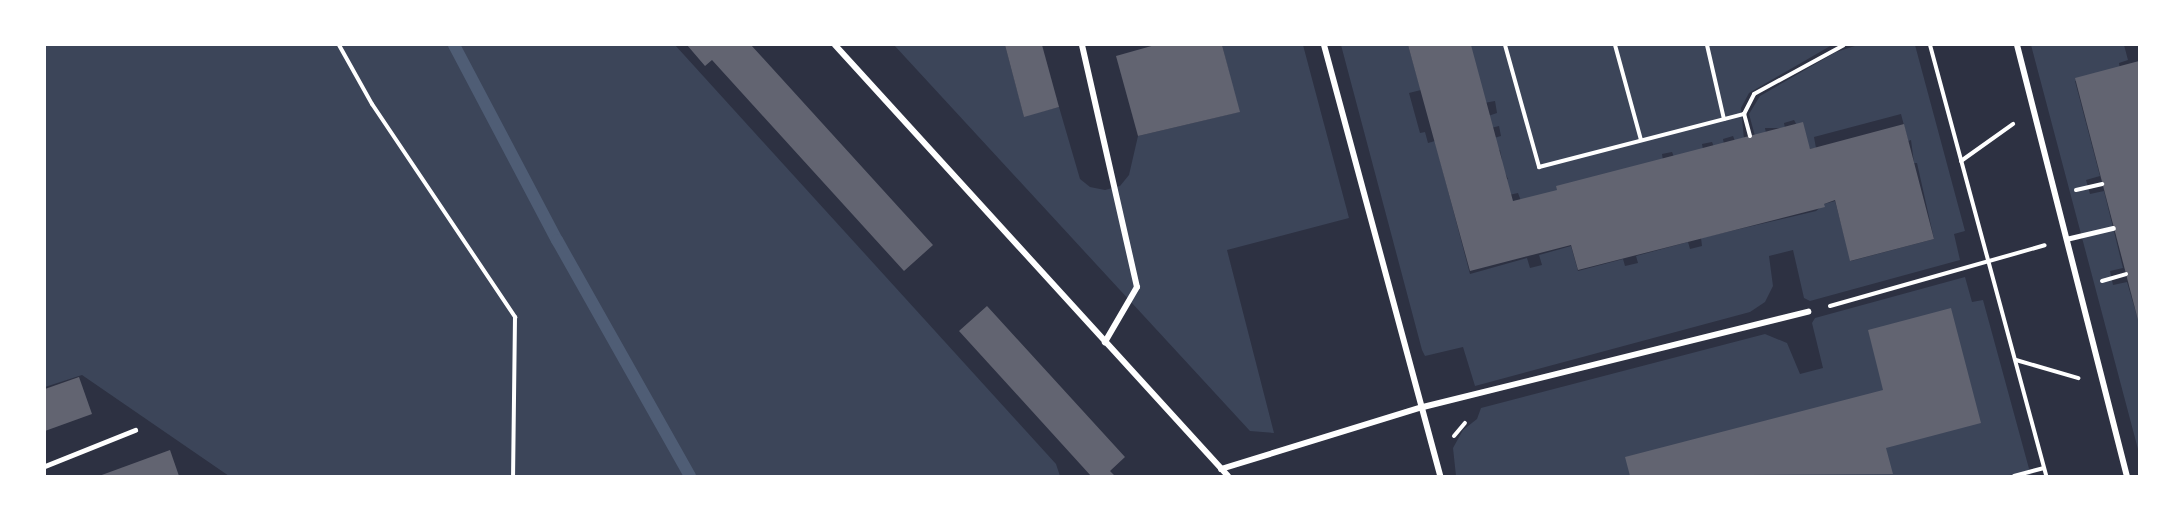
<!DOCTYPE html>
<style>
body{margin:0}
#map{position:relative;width:2184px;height:521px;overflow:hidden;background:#2d3142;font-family:"Public Sans",sans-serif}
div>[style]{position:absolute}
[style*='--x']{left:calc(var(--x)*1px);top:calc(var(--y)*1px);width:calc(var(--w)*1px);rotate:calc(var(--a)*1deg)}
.green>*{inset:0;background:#3c4559}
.stream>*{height:12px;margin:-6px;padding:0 6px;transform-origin:6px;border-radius:6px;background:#4f5d75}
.building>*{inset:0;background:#626471}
.path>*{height:4px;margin:-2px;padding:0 2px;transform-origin:2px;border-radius:2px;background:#fff}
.service>*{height:4.5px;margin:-2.25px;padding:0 2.25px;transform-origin:2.25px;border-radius:2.25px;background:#fff}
.minor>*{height:6px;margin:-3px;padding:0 3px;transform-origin:3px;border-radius:3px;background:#fff}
span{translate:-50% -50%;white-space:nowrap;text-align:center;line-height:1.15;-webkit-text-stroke:4.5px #fff;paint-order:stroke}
.frame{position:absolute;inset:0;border:46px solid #fff;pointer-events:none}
</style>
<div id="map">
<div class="green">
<div style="clip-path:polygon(45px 45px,675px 45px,1056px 464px,1060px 476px,229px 476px,82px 375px,45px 387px)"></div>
<div style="clip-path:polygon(894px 45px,1005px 45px,1024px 116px,1059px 107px,1080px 179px,1090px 187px,1105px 190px,1120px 186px,1129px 175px,1138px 136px,1239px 112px,1222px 45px,1303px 45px,1349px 218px,1227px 250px,1274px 433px,1250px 431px)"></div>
<div style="clip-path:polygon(1341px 45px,1408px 45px,1421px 90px,1409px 93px,1420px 133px,1425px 132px,1428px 143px,1435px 141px,1470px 274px,1527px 258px,1530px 268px,1542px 265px,1539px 255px,1571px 246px,1578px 271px,1623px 259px,1625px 266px,1638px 263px,1636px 256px,1688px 242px,1690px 249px,1702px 246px,1701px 238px,1816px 211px,1824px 204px,1835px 201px,1851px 261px,1934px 239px,1917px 163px,1914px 163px,1911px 140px,1908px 141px,1901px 114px,1814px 137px,1816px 148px,1810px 149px,1794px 120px,1784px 123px,1785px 128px,1765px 128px,1766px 133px,1755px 136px,1749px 114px,1760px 96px,1836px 52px,1858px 45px,1915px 45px,1965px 231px,1954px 234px,1960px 260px,1810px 301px,1804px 298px,1793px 250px,1769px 256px,1773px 286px,1765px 302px,1750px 312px,1475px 386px,1463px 347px,1425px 356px,1422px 350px)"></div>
<div style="clip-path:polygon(1470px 45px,1832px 45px,1749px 93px,1741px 108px,1744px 139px,1735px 141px,1733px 136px,1723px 139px,1724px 144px,1714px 147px,1712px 142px,1702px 144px,1703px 149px,1674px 157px,1672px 152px,1662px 154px,1663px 160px,1521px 201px,1518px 193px,1509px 195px,1505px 180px,1508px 179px,1499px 161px,1502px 160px,1500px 150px,1497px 150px,1494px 138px,1501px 136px,1499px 126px,1491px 128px,1488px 116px,1497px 113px,1495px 101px,1484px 103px)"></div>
<div style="clip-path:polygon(2031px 45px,2124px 45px,2128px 60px,2119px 63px,2120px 69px,2075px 81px,2100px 176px,2086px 180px,2090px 194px,2104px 191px,2123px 268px,2110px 271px,2113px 285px,2127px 282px,2139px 323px,2139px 453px)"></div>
<div style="clip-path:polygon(1965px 277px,1972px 302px,1983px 300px,2031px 476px,1456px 476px,1453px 448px,1463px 430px,1477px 419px,1481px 408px,1765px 334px,1787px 343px,1800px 374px,1823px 368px,1812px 323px,1815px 318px)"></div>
</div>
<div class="stream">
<div style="--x:454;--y:45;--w:221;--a:62.2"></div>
<div style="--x:557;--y:240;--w:271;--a:60.6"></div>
</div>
<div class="building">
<div style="clip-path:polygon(687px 45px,751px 45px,933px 245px,904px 271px,712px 60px,705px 66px)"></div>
<div style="clip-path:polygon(1005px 45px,1042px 45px,1059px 107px,1024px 117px)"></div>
<div style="clip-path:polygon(1155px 45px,1222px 45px,1240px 112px,1138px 136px,1116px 56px)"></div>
<div style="clip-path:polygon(1408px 45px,1471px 45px,1513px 201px,1557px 190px,1556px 186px,1803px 122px,1810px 149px,1904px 124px,1934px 239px,1850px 261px,1835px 200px,1824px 204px,1825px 207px,1578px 270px,1571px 245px,1470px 271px)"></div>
<div style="clip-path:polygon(2139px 61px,2139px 320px,2138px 320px,2075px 78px)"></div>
<div style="clip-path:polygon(987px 306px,1125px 457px,1110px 471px,1115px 476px,1091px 476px,959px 331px)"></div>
<div style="clip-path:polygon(1951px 308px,1981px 423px,1886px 448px,1893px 474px,1630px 476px,1625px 457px,1883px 390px,1868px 330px)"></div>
<div style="clip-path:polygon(79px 377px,92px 414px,45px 431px,45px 389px)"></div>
<div style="clip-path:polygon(170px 450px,179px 476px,99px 476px)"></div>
</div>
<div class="path">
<div style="--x:339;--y:45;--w:68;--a:60.8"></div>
<div style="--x:372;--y:104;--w:257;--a:56.1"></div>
<div style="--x:515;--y:317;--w:159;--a:90.7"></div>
<div style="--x:1505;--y:45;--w:127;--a:74.4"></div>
<div style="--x:1539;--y:167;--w:212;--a:-14.5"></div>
<div style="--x:1615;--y:45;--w:98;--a:74.7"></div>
<div style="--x:1707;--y:45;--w:76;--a:77.1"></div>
<div style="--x:1930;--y:45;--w:446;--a:74.9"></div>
<div style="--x:1750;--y:136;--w:23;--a:-105"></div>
<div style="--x:1744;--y:114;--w:22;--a:-63"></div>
<div style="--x:1754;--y:94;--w:102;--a:-28.6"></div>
<div style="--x:1961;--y:161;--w:64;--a:-35.4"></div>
<div style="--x:2076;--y:190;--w:27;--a:-13"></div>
<div style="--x:2102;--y:281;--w:25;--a:-16"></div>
<div style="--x:1830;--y:306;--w:223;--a:-15.8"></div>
<div style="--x:2016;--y:360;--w:65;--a:16.2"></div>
<div style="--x:1454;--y:436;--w:17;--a:-50"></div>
<div style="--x:2014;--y:476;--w:30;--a:-15"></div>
</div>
<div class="service">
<div style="--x:2066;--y:239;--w:48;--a:-13.2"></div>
<div style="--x:45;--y:466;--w:97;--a:-21.8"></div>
</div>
<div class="minor">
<div style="--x:835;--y:45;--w:583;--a:47.64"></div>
<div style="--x:1082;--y:45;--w:248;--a:77.2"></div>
<div style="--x:1137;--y:287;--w:64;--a:120.2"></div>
<div style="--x:1324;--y:45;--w:446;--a:74.9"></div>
<div style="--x:2017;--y:45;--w:445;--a:75.7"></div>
<div style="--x:1221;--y:469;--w:211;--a:-17.1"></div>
<div style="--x:1423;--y:407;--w:397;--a:-13.9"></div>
</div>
<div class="frame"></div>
</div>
